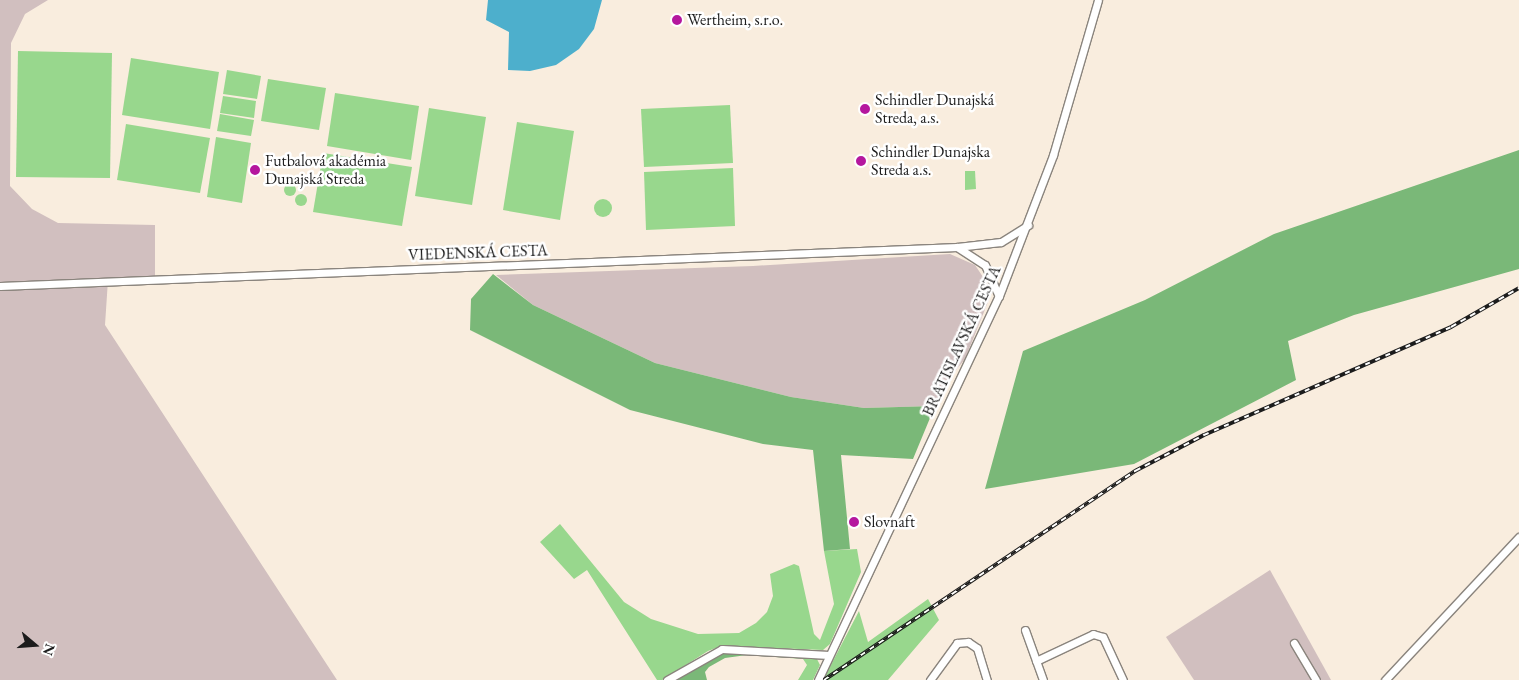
<!DOCTYPE html>
<meta charset="utf-8">
<style>
body{margin:0}
#map{position:relative;width:1519px;height:680px;overflow:hidden;background:#f9edde;font-family:"EB Garamond",serif}
div>[style]{position:absolute}
[style*='--x']{left:calc(var(--x)*1px);top:calc(var(--y)*1px);width:calc(var(--w)*1px);rotate:calc(var(--a)*1deg)}
.industrial>*{inset:0;background:#d1bfbf}
.green>*{inset:0;background:#98d78d}
.round{border-radius:50%}
.forest>*{inset:0;background:#7ab878}
.water>*{inset:0;background:#4dafcc}
.roads{filter:drop-shadow(1px 0 #8a847d) drop-shadow(-1px 0 #8a847d) drop-shadow(0 1px #8a847d) drop-shadow(0 -1px #8a847d)}
.minor>*{height:7px;margin:-3.5px;padding:0 3.5px;transform-origin:3.5px;border-radius:3.5px;background:#fff}
.rail>*{height:4px;margin-top:-2px;transform-origin:0;background:repeating-linear-gradient(90deg,#fff 0 5.5px,#1c1c1c 0 11px);box-sizing:border-box;border-block:1px solid #1c1c1c}
.dots>*{width:14px;height:14px;translate:-50% -50%;box-sizing:border-box;border:2px solid #fff;border-radius:50%}
span{translate:-50% -50%;white-space:nowrap;text-align:center;line-height:1.15;-webkit-text-stroke:5px #fff;paint-order:stroke}
.poi-label{font-size:16px;color:#1c1c1c}
.left{translate:0 -50%;text-align:left}
.street-label{font-size:16px;color:#1c1c1c}
.north{position:absolute;left:10px;top:620px;width:50px;height:50px;-webkit-text-stroke:4px #fff;paint-order:stroke;rotate:108deg;font-size:14px;font-weight:700;line-height:20px;text-align:center;color:#1c1c1c}
.north::after{content:'';display:block;margin:auto;width:18px;height:22px;background:#1c1c1c;clip-path:polygon(50% 0,100% 100%,50% 72%,0 100%)}
</style>
<div id="map">
<div class="industrial">
<div style="clip-path:polygon(0 0,48px 0,25px 14px,11px 43px,10px 186px,32px 209px,58px 223px,155px 225px,155px 279px,108px 280px,105px 325px,337px 680px,0 680px)"></div>
<div style="clip-path:polygon(950px 254px,975px 265px,989px 286px,990px 297px,965px 359px,948px 380px,935px 406px,864px 408px,791px 397px,655px 363px,533px 305px,496px 275px,753px 266px)"></div>
<div style="clip-path:polygon(1270px 570px,1331px 680px,1194px 680px,1166px 637px)"></div>
</div>
<div class="green">
<div style="clip-path:polygon(18px 51px,112px 53px,110px 178px,16px 177px)"></div>
<div style="clip-path:polygon(131px 58px,219px 72px,210px 129px,122px 115px)"></div>
<div style="clip-path:polygon(227px 70px,261px 76px,257px 99px,223px 94px)"></div>
<div style="clip-path:polygon(268px 79px,326px 88px,319px 130px,261px 121px)"></div>
<div style="clip-path:polygon(335px 93px,419px 106px,411px 160px,327px 146px)"></div>
<div style="clip-path:polygon(223px 96px,256px 101px,254px 118px,220px 113px)"></div>
<div style="clip-path:polygon(730px 105px,733px 163px,644px 167px,641px 109px)"></div>
<div style="clip-path:polygon(429px 108px,486px 117px,472px 205px,415px 196px)"></div>
<div style="clip-path:polygon(220px 114px,254px 120px,251px 136px,217px 131px)"></div>
<div style="clip-path:polygon(517px 122px,574px 131px,560px 220px,503px 210px)"></div>
<div style="clip-path:polygon(126px 124px,210px 138px,200px 193px,117px 180px)"></div>
<div style="clip-path:polygon(216px 137px,251px 143px,242px 203px,207px 197px)"></div>
<div style="clip-path:polygon(323px 153px,412px 167px,402px 226px,313px 212px)"></div>
<div style="clip-path:polygon(733px 168px,735px 226px,646px 230px,644px 172px)"></div>
<div style="clip-path:polygon(965px 171px,975px 171px,976px 189px,965px 190px)"></div>
<div class="round" style="left:284px;top:184px;width:12px;height:12px"></div>
<div class="round" style="left:295px;top:194px;width:12px;height:12px"></div>
<div class="round" style="left:594px;top:199px;width:18px;height:18px"></div>
<div style="clip-path:polygon(560px 524px,624px 602px,651px 619px,698px 634px,739px 633px,756px 623px,767px 612px,773px 596px,770px 574px,794px 564px,799px 566px,814px 634px,820px 640px,834px 604px,824px 551px,857px 549px,861px 572px,830px 644px,823px 650px,721px 646px,708px 651px,662px 680px,657px 680px,587px 570px,574px 579px,540px 542px)"></div>
<div style="clip-path:polygon(928px 599px,939px 620px,888px 680px,823px 680px,859px 611px,868px 642px)"></div>
<div style="clip-path:polygon(748px 651px,815px 655px,820px 665px,813px 680px,798px 680px,807px 665px,803px 659px,747px 655px)"></div>
</div>
<div class="forest">
<div style="clip-path:polygon(1519px 150px,1519px 269px,1354px 315px,1288px 341px,1296px 380px,1134px 464px,985px 489px,1023px 351px,1145px 300px,1274px 234px)"></div>
<div style="clip-path:polygon(493px 274px,533px 305px,655px 363px,791px 397px,864px 408px,935px 406px,913px 459px,841px 455px,850px 549px,824px 551px,813px 450px,763px 444px,630px 410px,470px 330px,471px 299px)"></div>
<div style="clip-path:polygon(732px 651px,748px 651px,747px 655px,725px 658px,709px 667px,705px 672px,707px 680px,673px 680px,717px 653px)"></div>
</div>
<div class="water">
<div style="clip-path:polygon(488px 0,602px 0,594px 29px,579px 49px,556px 65px,530px 71px,508px 70px,509px 32px,486px 20px)"></div>
</div>
<div class="roads">
<div class="minor">
<div style="--x:957;--y:247;--w:33;--a:33"></div>
<div style="--x:985;--y:265;--w:34;--a:66"></div>
<div style="--x:0;--y:286;--w:958;--a:-2.33"></div>
<div style="--x:957;--y:247;--w:44;--a:-6.5"></div>
<div style="--x:1001;--y:242;--w:32;--a:-32"></div>
<div style="--x:1025;--y:630;--w:53;--a:70.2"></div>
<div style="--x:1294;--y:643;--w:43;--a:59.3"></div>
<div style="--x:1036;--y:661;--w:63;--a:-25.3"></div>
<div style="--x:1093;--y:634;--w:10;--a:17"></div>
<div style="--x:1103;--y:637;--w:47;--a:65.1"></div>
<div style="--x:667;--y:680;--w:63;--a:-29.4"></div>
<div style="--x:722;--y:649;--w:107;--a:3.2"></div>
<div style="--x:818;--y:680;--w:425;--a:-64.8"></div>
<div style="--x:999;--y:296;--w:151;--a:-69"></div>
<div style="--x:1053;--y:155;--w:161;--a:-73.8"></div>
<div style="--x:930;--y:680;--w:46;--a:-53.9"></div>
<div style="--x:957;--y:643;--w:11;--a:-5"></div>
<div style="--x:968;--y:642;--w:11;--a:34"></div>
<div style="--x:977;--y:648;--w:34;--a:73"></div>
<div style="--x:1385;--y:680;--w:196;--a:-46.9"></div>
</div>
</div>
<div class="rail">
<div style="--x:824;--y:680;--w:375;--a:-33.9"></div>
<div style="--x:1135;--y:471;--w:78;--a:-27.6"></div>
<div style="--x:1204;--y:435;--w:270;--a:-23.6"></div>
<div style="--x:1451;--y:327;--w:78;--a:-29.8"></div>
</div>
<div class="dots">
<div style="left:677px;top:20px;background:#b5179e"></div>
<div style="left:865px;top:109px;background:#b5179e"></div>
<div style="left:861px;top:161px;background:#b5179e"></div>
<div style="left:255px;top:170px;background:#b5179e"></div>
<div style="left:854px;top:522px;background:#b5179e"></div>
</div>
<div class="poi-label">
<span class="left" style="left:687px;top:20px">Wertheim, s.r.o.</span>
<span class="left" style="left:875px;top:109px">Schindler Dunajská<br>Streda, a.s.</span>
<span class="left" style="left:871px;top:161px">Schindler Dunajska<br>Streda a.s.</span>
<span class="left" style="left:265px;top:170px">Futbalová akadémia<br>Dunajská Streda</span>
<span class="left" style="left:864px;top:522px">Slovnaft</span>
</div>
<div class="street-label">
<span style="left:478px;top:253px;rotate:-2deg">VIEDENSKÁ CESTA</span>
<span style="left:962px;top:341px;rotate:-65deg">BRATISLAVSKÁ CESTA</span>
</div>
<div class="north">N</div>
</div>
